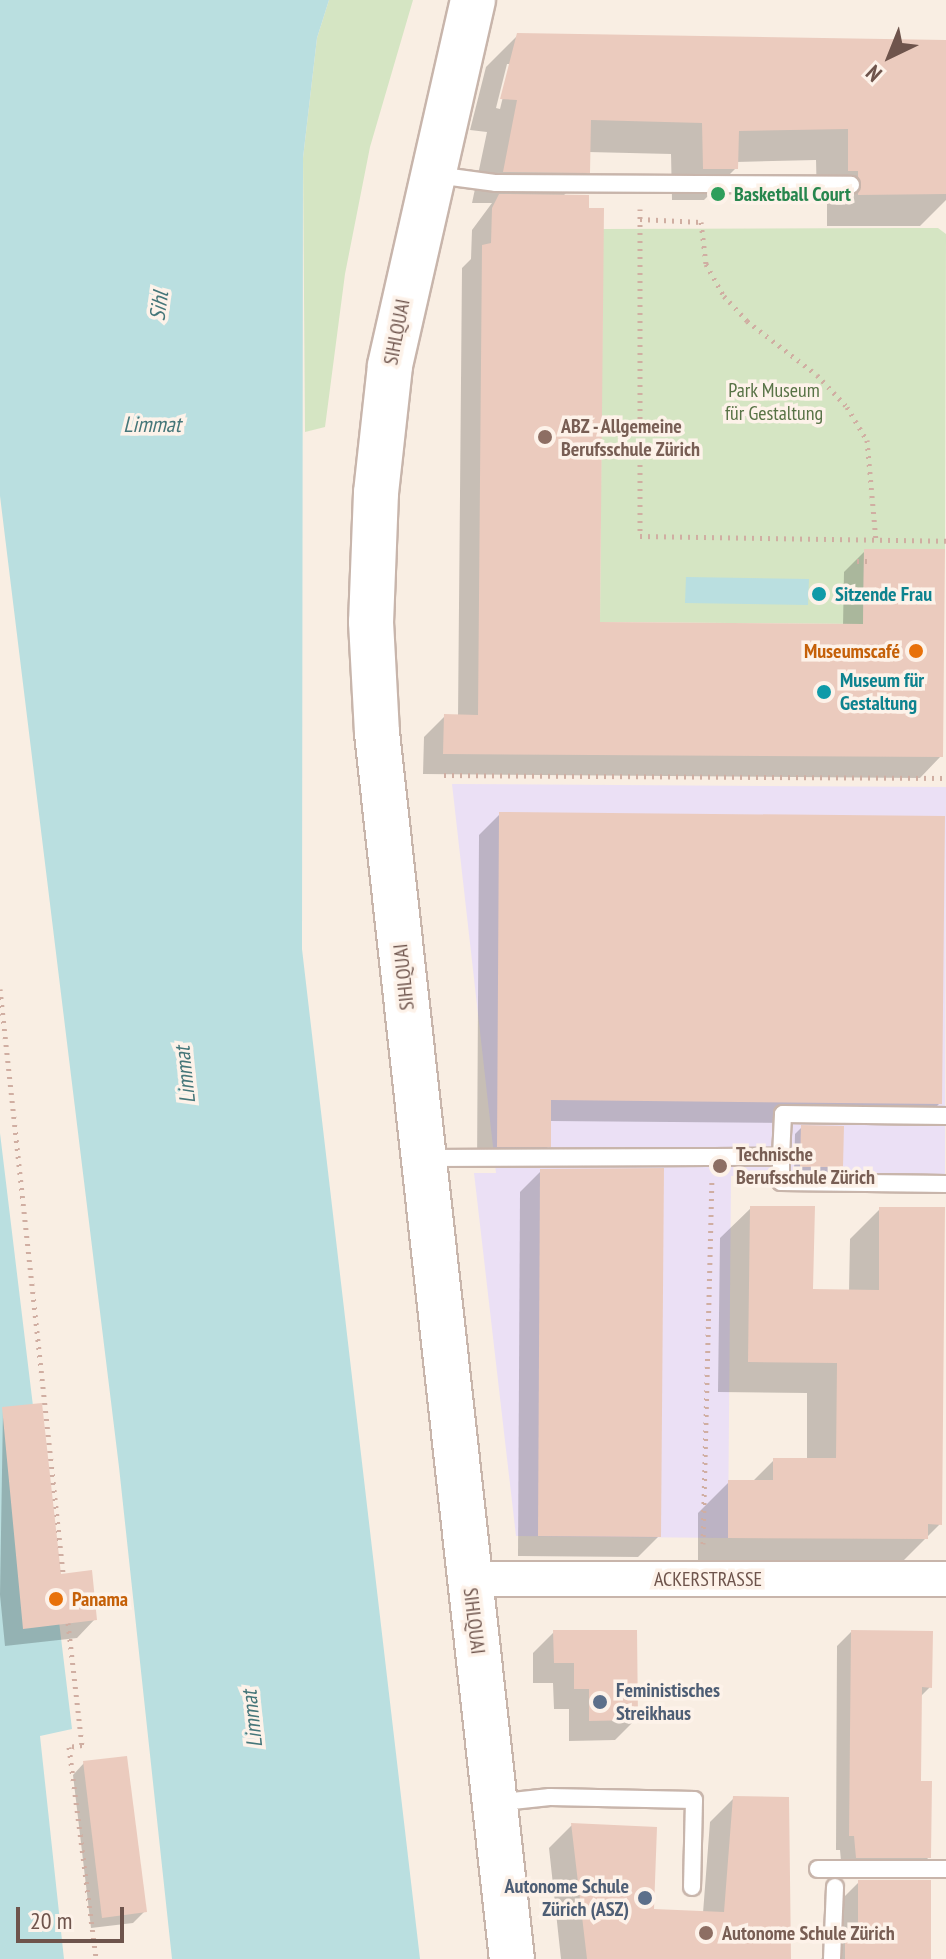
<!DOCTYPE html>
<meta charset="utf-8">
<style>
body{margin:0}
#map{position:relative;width:946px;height:1959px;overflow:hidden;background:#f9eee3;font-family:"PT Sans Narrow",sans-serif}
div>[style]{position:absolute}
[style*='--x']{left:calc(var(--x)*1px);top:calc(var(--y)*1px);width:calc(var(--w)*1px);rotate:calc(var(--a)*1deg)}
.education>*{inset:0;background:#ebe0f5}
.green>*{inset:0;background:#d5e5c3}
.water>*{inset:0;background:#badfe0}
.shadow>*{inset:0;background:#0003}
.building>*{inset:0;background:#ebcbbe}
.path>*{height:5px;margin-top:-2.5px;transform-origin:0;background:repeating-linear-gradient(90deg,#d0aea2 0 2px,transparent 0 8px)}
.roads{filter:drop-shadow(2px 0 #c8b5ab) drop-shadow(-2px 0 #c8b5ab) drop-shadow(0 2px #c8b5ab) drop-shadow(0 -2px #c8b5ab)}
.lane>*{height:16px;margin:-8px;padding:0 8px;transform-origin:8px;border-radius:8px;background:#fff}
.street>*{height:34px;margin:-17px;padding:0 17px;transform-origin:17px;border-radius:17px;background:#fff}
.secondary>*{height:44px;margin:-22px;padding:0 22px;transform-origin:22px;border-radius:22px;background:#fff}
.dots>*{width:22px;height:22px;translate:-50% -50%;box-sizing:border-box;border:4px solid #fdf2e9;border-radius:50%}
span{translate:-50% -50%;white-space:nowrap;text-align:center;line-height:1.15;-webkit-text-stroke:7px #fdf2e9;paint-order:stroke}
.leisure-label{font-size:20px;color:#27864d;font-weight:700}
.left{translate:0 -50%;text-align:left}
.street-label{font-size:20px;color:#6e544c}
.park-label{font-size:20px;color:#587346}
.education-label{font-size:20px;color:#785e54;font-weight:700}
.culture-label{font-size:20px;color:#0d838f;font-weight:700}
.food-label{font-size:20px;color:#c56008;font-weight:700}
.right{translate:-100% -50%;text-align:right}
.service-label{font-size:20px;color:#4e5e75;font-weight:700}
.water-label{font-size:22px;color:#457679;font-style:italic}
.north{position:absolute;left:850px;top:16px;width:80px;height:80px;-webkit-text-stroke:6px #fdf2e9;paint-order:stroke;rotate:223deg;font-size:22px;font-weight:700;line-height:32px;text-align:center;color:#6e544c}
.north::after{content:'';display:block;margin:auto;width:28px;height:36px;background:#6e544c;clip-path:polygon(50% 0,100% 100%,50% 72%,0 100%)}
.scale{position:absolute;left:16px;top:1907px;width:108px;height:36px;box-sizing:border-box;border:4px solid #6e544c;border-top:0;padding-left:10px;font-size:24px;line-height:28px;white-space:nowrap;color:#6e544c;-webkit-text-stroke:6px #fdf2e9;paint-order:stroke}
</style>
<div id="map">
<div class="education">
<div style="clip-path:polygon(452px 784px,946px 787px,945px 1178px,731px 1176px,728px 1538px,516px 1536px,474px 1173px,496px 1173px)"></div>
</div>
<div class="green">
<div style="clip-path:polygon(329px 0,413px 0,370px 147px,345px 274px,325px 427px,305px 432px,303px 158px,317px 38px)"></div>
<div style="clip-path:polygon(903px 228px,938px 228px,946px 234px,945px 549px,864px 549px,863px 624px,600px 622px,603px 229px)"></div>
</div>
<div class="water">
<div style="clip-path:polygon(0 0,329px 0,317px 38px,303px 158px,302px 949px,420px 1959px,172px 1959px,119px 1467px,0 496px)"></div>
<div style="clip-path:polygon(686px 577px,809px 579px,808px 605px,685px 603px)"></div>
<div style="clip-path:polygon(0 1133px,72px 1729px,40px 1736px,64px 1959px,0 1959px)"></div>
</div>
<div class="shadow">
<div style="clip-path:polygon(evenodd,518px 35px,946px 42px,946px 200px,920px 226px,827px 226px,827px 203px,817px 202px,816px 160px,736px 162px,736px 168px,704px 200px,672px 200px,671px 154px,588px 152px,588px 172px,563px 196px,598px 624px,843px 626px,844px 572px,865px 551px,941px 756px,920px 778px,423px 774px,424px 737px,445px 716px,458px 717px,462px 268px,471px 259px,472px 230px,492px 203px,472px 203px,487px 132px,470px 130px,486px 67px,518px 35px,507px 64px,511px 64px,500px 109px,496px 108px,507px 64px)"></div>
<div style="clip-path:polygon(500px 814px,940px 1103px,919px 1124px,549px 1121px,549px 1146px,528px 1167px,477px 1167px,479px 835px)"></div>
<div style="clip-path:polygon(802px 1127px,841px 1167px,834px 1173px,794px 1173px,795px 1134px)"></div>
<div style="clip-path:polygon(541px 1171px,659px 1536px,638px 1557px,518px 1556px,520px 1192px)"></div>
<div style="clip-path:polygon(751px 1208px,811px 1291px,849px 1292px,850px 1239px,880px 1209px,940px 1524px,895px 1569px,698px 1567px,698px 1513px,729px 1482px,752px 1482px,774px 1460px,807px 1460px,807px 1393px,718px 1392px,720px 1238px)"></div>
<div style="clip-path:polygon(3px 1409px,59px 1576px,95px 1619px,77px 1638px,5px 1646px,0 1595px)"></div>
<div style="clip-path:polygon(554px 1632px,636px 1719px,615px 1740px,569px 1741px,569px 1709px,554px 1709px,553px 1683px,533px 1683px,533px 1653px)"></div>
<div style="clip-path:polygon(851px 1632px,930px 1687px,920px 1697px,919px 1783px,929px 1857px,915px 1872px,842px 1872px,840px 1850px,836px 1850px,837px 1646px)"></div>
<div style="clip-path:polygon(84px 1763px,145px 1911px,133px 1923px,91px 1928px,73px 1775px)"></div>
<div style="clip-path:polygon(734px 1798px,788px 1959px,561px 1959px,549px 1848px,572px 1825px,652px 1911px,703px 1913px,710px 1822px)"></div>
<div style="clip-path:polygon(859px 1882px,929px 1959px,821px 1959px,832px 1948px,832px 1909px)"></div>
</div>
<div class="building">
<div style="clip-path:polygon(517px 33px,946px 40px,946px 194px,858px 195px,858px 171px,848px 171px,848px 129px,739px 131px,738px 169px,703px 169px,702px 123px,591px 120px,590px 173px,503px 172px,517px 100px,500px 99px)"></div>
<div style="clip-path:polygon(499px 194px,589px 195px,589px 208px,604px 208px,600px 622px,863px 624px,864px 549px,945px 549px,943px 757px,443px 754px,444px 714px,478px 715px,482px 245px,491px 243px,492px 208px)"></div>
<div style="clip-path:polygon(499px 812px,945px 816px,942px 1104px,551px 1100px,551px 1147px,497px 1147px)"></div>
<div style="clip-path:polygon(801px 1125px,844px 1126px,843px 1167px,800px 1167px)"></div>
<div style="clip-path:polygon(664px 1168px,661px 1537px,538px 1536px,540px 1169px)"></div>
<div style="clip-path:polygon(750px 1206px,815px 1206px,813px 1289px,879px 1290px,879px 1207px,945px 1207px,942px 1525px,928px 1524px,928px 1539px,728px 1538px,728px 1480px,773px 1480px,773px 1458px,836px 1458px,837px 1363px,748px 1362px)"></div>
<div style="clip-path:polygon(42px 1403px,61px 1574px,92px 1570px,97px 1620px,23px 1629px,2px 1407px)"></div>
<div style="clip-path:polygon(553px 1630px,637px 1630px,638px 1720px,589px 1721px,589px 1689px,574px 1689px,574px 1663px,554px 1663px)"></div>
<div style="clip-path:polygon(851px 1630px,933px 1631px,932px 1688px,922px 1687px,921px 1781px,932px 1781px,931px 1858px,856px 1858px,854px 1836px,849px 1836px)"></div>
<div style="clip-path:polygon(127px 1756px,147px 1912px,102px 1918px,83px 1761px)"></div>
<div style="clip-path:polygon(733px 1796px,789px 1797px,791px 1959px,587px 1959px,571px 1823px,657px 1827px,654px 1909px,724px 1912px)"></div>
<div style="clip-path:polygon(858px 1880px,931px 1880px,931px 1959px,845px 1959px,845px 1932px,858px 1932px)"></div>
</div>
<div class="path">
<div style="--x:640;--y:209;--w:327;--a:90"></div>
<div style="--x:640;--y:536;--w:306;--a:0.9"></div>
<div style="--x:640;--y:219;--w:61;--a:2.8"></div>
<div style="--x:701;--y:222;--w:42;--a:83.2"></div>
<div style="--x:706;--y:264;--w:37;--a:61"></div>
<div style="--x:724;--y:296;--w:34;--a:47"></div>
<div style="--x:747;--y:321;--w:88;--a:37.6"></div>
<div style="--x:817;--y:375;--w:44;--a:46.8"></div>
<div style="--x:847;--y:407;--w:39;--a:59"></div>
<div style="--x:867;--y:440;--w:100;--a:84.9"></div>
<div style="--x:857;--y:561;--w:10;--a:0"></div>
<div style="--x:444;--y:775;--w:502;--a:0.34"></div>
<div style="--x:0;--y:989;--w:587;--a:83.84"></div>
<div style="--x:703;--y:1544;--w:363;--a:-88.6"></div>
<div style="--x:68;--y:1623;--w:123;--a:83.5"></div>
<div style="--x:82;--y:1745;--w:13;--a:171"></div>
<div style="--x:69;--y:1747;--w:214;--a:82.7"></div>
</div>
<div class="roads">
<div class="lane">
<div style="--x:436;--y:175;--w:61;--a:7.6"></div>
<div style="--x:496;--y:183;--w:355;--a:0.3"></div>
<div style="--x:781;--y:1157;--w:43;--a:-87.3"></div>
<div style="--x:783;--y:1114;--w:163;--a:0.7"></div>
<div style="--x:426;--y:1158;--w:355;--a:-0.2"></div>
<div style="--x:781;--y:1157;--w:25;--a:90"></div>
<div style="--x:781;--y:1182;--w:165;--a:0.7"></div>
<div style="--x:494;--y:1803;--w:56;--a:-6.1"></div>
<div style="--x:550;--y:1797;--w:144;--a:1.2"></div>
<div style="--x:694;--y:1800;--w:87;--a:91.3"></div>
<div style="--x:818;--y:1869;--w:128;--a:0"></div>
<div style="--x:832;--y:1959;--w:72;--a:-87.6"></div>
</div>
<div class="street">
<div style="--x:469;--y:1579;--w:477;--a:0"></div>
</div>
<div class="secondary">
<div style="--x:473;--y:0;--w:375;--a:102.8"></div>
<div style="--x:390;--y:366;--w:128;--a:96.3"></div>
<div style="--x:376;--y:493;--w:129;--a:92.2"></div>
<div style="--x:371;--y:622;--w:111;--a:86.9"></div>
<div style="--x:377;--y:733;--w:1233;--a:83.72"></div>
</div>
</div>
<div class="dots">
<div style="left:718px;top:194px;background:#2e9e5b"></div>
<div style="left:545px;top:437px;background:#8d6e63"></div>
<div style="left:819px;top:594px;background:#0f9aa8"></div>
<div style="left:916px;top:651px;background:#e8710a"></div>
<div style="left:824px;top:692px;background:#0f9aa8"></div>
<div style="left:720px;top:1166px;background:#8d6e63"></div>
<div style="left:56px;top:1599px;background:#e8710a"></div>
<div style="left:600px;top:1702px;background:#5c6f8a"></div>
<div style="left:645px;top:1898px;background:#5c6f8a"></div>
<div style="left:706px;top:1933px;background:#8d6e63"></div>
</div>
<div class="leisure-label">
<span class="left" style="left:734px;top:194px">Basketball Court</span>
</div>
<div class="street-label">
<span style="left:397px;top:332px;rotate:-79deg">SIHLQUAI</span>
<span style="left:404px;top:977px;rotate:-96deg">SIHLQUAI</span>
<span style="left:708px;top:1579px">ACKERSTRASSE</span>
<span style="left:474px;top:1621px;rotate:83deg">SIHLQUAI</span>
</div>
<div class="park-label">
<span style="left:774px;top:402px">Park Museum<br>für Gestaltung</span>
</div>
<div class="education-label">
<span class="left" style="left:561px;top:438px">ABZ - Allgemeine<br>Berufsschule Zürich</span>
<span class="left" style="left:736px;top:1166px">Technische<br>Berufsschule Zürich</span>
<span class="left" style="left:722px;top:1933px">Autonome Schule Zürich</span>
</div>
<div class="culture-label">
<span class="left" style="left:835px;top:594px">Sitzende Frau</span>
<span class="left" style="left:840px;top:692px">Museum für<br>Gestaltung</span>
</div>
<div class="food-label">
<span class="right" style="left:900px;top:651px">Museumscafé</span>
<span class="left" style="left:72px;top:1599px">Panama</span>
</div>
<div class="service-label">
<span class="left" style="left:616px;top:1702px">Feministisches<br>Streikhaus</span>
<span class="right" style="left:629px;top:1898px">Autonome Schule<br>Zürich (ASZ)</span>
</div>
<div class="water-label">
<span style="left:159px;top:306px;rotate:-82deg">Sihl</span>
<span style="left:152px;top:425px">Limmat</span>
<span style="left:185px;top:1075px;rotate:-96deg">Limmat</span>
<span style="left:252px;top:1719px;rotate:-96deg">Limmat</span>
</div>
<div class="north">N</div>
<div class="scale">20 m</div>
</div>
